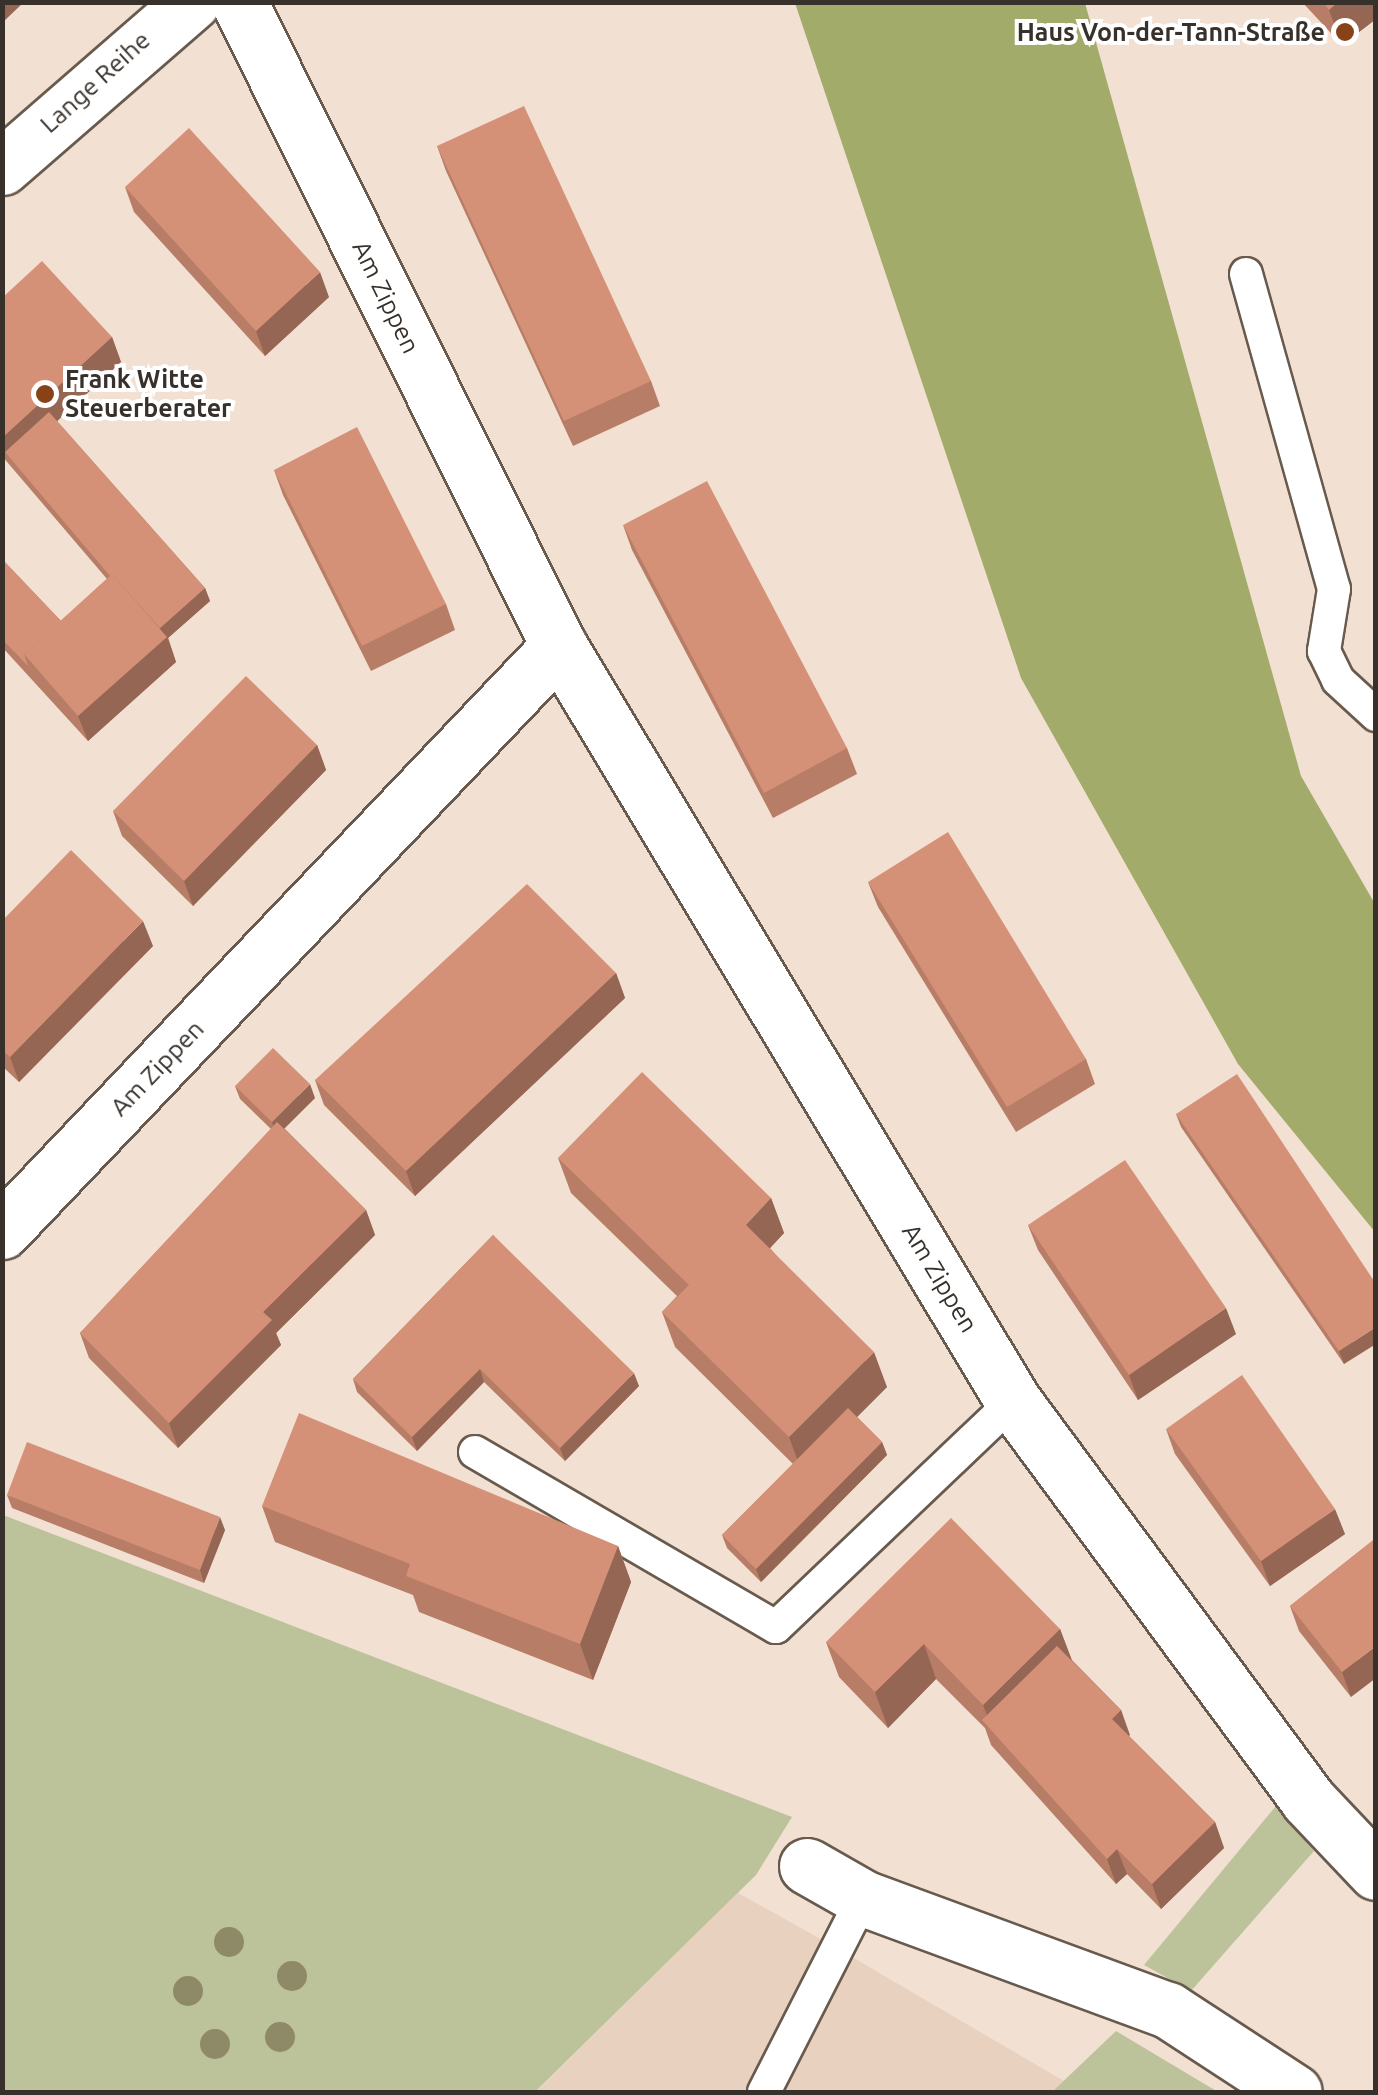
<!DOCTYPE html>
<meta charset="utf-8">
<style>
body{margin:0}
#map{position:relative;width:1378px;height:2095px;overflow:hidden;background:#f2e0d2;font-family:Ubuntu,sans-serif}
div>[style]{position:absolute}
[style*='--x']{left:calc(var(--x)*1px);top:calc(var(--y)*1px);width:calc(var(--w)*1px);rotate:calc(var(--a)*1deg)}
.built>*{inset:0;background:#e9d1bf}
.green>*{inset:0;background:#bcc39a}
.forest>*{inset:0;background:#a2ab69}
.roads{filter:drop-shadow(2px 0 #685a4d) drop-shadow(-2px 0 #685a4d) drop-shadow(0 2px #685a4d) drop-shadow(0 -2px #685a4d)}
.service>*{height:32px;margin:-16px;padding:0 16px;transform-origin:16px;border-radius:16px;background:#fff}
.minor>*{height:55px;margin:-27.5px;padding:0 27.5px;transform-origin:27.5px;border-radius:27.5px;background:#fff}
.trees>*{width:30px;height:30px;margin:-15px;border-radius:50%;background:#8e8a67}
.wall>*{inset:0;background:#b77d66}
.shaded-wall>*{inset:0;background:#956653}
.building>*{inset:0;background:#d59177}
.dots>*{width:28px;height:28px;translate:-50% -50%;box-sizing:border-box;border:5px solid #fff;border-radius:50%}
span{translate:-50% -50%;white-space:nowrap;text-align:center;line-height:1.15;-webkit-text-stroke:8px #fff;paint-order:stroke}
.poi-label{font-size:25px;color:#37302b;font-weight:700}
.right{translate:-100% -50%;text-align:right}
.left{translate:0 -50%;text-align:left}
.street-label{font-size:25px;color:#37302b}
.frame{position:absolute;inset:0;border:5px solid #37302b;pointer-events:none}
</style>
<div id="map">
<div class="built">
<div style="clip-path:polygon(738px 1893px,835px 1947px,1064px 2081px,1052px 2092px,536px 2092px)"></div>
</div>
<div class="green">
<div style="clip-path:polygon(3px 1515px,792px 1817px,756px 1875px,535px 2092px,3px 2092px)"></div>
<div style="clip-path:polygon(1276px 1806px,1314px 1851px,1191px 1991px,1144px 1965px)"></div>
<div style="clip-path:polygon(1116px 2031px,1218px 2092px,1052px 2092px)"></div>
</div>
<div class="forest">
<div style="clip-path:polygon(795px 3px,1085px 3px,1301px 776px,1375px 904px,1375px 1232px,1238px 1064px,1021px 678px)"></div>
</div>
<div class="roads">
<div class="service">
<div style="--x:1246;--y:274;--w:327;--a:74.4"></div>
<div style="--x:1334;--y:589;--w:63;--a:99.2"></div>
<div style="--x:1324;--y:651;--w:32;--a:64"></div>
<div style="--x:1338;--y:680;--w:52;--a:42.6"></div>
<div style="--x:475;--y:1452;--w:348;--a:30.2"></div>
<div style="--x:776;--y:1627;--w:327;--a:-43.6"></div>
<div style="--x:764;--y:2092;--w:218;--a:-63"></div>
</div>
<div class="minor">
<div style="--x:239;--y:2;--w:719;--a:63.58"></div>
<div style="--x:559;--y:646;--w:881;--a:58.98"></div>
<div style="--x:1013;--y:1401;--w:496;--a:53.5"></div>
<div style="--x:1308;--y:1800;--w:99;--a:46.6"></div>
<div style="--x:2;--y:167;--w:252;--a:-41"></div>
<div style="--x:2;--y:1231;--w:808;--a:-46.4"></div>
<div style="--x:807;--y:1866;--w:64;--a:29.7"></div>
<div style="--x:863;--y:1898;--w:325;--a:20.2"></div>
<div style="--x:1168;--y:2010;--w:150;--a:33.1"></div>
</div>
</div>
<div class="trees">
<div style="left:229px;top:1942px"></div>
<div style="left:292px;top:1976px"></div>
<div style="left:188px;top:1991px"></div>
<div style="left:280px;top:2037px"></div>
<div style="left:215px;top:2044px"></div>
</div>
<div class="wall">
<div style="clip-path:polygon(1302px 2px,1376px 2px,1376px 19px,1342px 45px)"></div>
<div style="clip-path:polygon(437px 146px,651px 381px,660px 406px,573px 446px,446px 171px)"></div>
<div style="clip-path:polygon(125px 187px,329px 297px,265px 356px,134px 212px)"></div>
<div style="clip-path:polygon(2px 298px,112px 337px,121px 362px,57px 421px,205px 588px,210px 601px,168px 638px,176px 662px,88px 741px,2px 647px,2px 559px,61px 621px,107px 579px,2px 456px)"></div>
<div style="clip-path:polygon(274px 470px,446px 604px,455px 630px,371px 671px,283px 495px)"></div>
<div style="clip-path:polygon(623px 525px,847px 748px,857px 774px,773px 818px,632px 550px)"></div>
<div style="clip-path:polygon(317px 745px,326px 770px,193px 906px,122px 836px,113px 811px)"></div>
<div style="clip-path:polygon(868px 882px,1086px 1059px,1095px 1084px,1016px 1132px,878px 907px)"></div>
<div style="clip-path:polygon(2px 921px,153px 946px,19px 1082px,2px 1066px)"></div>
<div style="clip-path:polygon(616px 973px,625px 998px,415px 1196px,324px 1105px,315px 1080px)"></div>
<div style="clip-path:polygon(235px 1086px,315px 1098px,284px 1128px,366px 1210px,375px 1235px,276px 1333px,281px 1345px,178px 1448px,89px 1358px,80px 1333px,271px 1129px,240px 1099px)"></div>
<div style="clip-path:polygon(1176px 1114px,1376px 1284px,1344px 1364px,1181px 1127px)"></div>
<div style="clip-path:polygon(558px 1158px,771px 1198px,784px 1233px,770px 1248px,887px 1387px,857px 1417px,882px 1442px,887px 1455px,761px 1582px,727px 1548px,722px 1535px,793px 1464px,675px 1347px,662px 1312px,677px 1296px,571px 1193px)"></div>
<div style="clip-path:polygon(1028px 1225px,1236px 1334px,1138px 1400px,1038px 1250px)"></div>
<div style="clip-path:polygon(493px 1235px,639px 1386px,565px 1461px,484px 1382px,417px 1451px,357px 1392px,353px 1379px)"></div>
<div style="clip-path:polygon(1166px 1429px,1345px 1534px,1270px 1586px,1175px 1454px)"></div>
<div style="clip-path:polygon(7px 1495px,225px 1530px,204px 1583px,12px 1508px)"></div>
<div style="clip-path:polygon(262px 1506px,618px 1546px,631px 1582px,593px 1680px,419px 1612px,413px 1595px,275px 1542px)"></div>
<div style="clip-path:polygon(1376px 1538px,1351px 1697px,1299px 1631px,1290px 1606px)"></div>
<div style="clip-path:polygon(1060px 1629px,1072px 1660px,1121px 1710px,1129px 1736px,1215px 1822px,1224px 1848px,1161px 1909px,1127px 1874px,1116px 1884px,991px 1745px,985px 1728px,936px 1679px,888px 1728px,839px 1677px,826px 1642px)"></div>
</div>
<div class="shaded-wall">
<div style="clip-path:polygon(2px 2px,24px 2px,2px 23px)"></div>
<div style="clip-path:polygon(1338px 2px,1376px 2px,1376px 19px,1342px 45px,1329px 10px)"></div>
<div style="clip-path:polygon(320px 272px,329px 297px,265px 356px,256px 331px)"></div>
<div style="clip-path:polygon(112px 337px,121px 362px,14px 461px,5px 452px,2px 438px)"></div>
<div style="clip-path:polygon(205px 588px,210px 601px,168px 638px,176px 662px,88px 741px,78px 716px,157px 631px)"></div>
<div style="clip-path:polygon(317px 745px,326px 770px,193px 906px,184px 881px)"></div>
<div style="clip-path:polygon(143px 921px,153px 946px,19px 1082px,10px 1057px)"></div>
<div style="clip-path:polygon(616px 973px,625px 998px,415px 1196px,406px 1171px)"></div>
<div style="clip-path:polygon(310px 1084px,315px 1098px,277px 1136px,272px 1122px)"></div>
<div style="clip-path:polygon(771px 1198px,784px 1233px,759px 1260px,746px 1225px)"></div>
<div style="clip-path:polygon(366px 1210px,375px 1235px,276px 1333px,281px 1345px,178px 1448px,169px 1423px,263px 1312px)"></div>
<div style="clip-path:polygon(1226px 1308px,1236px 1334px,1138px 1400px,1129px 1375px)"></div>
<div style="clip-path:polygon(1376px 1327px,1376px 1344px,1344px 1364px,1339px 1351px)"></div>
<div style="clip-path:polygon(874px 1352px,887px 1387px,802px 1472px,789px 1437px)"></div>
<div style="clip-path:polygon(480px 1369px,484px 1382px,417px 1451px,412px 1437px)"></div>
<div style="clip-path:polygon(634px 1373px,639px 1386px,565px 1461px,560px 1448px)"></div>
<div style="clip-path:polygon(882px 1442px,887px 1455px,761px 1582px,756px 1569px)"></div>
<div style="clip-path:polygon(1335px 1509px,1345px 1534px,1270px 1586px,1261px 1561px)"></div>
<div style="clip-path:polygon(220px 1517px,225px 1530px,204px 1583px,200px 1570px)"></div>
<div style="clip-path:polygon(618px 1546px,631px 1582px,593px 1680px,580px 1644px)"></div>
<div style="clip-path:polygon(1060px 1629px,1073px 1664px,994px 1733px,983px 1705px)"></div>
<div style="clip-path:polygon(924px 1644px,936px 1679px,888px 1728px,875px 1692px)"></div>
<div style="clip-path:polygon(1376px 1646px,1376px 1678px,1351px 1697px,1342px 1672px)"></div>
<div style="clip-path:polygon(1121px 1710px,1130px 1735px,1121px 1744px,1112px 1719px)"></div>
<div style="clip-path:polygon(1215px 1822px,1224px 1848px,1161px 1909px,1152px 1884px)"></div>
<div style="clip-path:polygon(1117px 1849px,1127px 1874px,1116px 1884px,1107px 1859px)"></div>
</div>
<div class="building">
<div style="clip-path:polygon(1323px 2px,1338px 2px,1329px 10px)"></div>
<div style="clip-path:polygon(524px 106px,651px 381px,564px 421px,437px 146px)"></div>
<div style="clip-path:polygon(189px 128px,320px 272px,256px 331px,125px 187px)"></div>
<div style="clip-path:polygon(42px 261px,112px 337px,2px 438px,2px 298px)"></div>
<div style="clip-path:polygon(49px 412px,205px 588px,160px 628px,112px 574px,110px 576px,5px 452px)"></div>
<div style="clip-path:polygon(357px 427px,446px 604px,362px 646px,274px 470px)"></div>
<div style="clip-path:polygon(707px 481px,847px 748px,764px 793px,623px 525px)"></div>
<div style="clip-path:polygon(2px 559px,61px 621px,24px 654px,28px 666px,2px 639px)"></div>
<div style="clip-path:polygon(112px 574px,167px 637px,78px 716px,24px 654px)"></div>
<div style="clip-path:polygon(246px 676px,317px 745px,184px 881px,113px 811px)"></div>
<div style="clip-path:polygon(948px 832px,1086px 1059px,1007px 1107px,868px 882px)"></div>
<div style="clip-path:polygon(71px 850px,143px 921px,10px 1057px,2px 1050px,2px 921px)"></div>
<div style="clip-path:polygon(527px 884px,616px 973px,406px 1171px,315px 1080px)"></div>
<div style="clip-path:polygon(273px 1048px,310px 1084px,272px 1122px,235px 1086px)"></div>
<div style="clip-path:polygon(642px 1072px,771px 1198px,746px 1225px,874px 1352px,789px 1437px,662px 1312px,689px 1285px,558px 1158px)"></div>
<div style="clip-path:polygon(1237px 1074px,1376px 1284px,1376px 1327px,1339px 1351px,1176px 1114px)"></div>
<div style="clip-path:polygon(277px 1122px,366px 1210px,263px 1312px,272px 1320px,169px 1423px,80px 1333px)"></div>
<div style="clip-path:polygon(1125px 1160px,1226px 1308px,1129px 1375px,1028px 1225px)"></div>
<div style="clip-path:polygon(493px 1235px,634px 1373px,560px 1448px,480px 1369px,412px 1437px,353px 1379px)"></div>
<div style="clip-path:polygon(1242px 1375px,1335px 1509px,1261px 1561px,1166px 1429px)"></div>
<div style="clip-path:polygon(848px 1408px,882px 1442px,756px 1569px,722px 1535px)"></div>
<div style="clip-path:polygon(299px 1413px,618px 1546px,580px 1644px,406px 1576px,410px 1564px,262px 1506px)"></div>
<div style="clip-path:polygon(27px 1442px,220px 1517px,200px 1570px,7px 1495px)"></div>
<div style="clip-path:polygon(951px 1518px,1060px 1629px,983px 1705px,924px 1644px,875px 1692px,826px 1642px)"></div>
<div style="clip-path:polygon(1376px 1538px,1376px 1646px,1342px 1672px,1290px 1606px)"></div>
<div style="clip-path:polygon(1057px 1646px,1121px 1710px,1112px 1719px,1215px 1822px,1152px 1884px,1117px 1849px,1107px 1859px,982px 1720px)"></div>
</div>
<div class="dots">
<div style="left:1345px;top:32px;background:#874317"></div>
<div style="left:45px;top:394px;background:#874317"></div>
</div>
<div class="poi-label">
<span class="right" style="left:1325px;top:32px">Haus Von-der-Tann-Straße</span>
<span class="left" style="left:65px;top:394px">Frank Witte<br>Steuerberater</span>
</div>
<div class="street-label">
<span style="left:95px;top:82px;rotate:-42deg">Lange Reihe</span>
<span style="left:386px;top:297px;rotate:64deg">Am Zippen</span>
<span style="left:157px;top:1068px;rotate:-46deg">Am Zippen</span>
<span style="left:940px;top:1278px;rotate:59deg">Am Zippen</span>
</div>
<div class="frame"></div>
</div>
